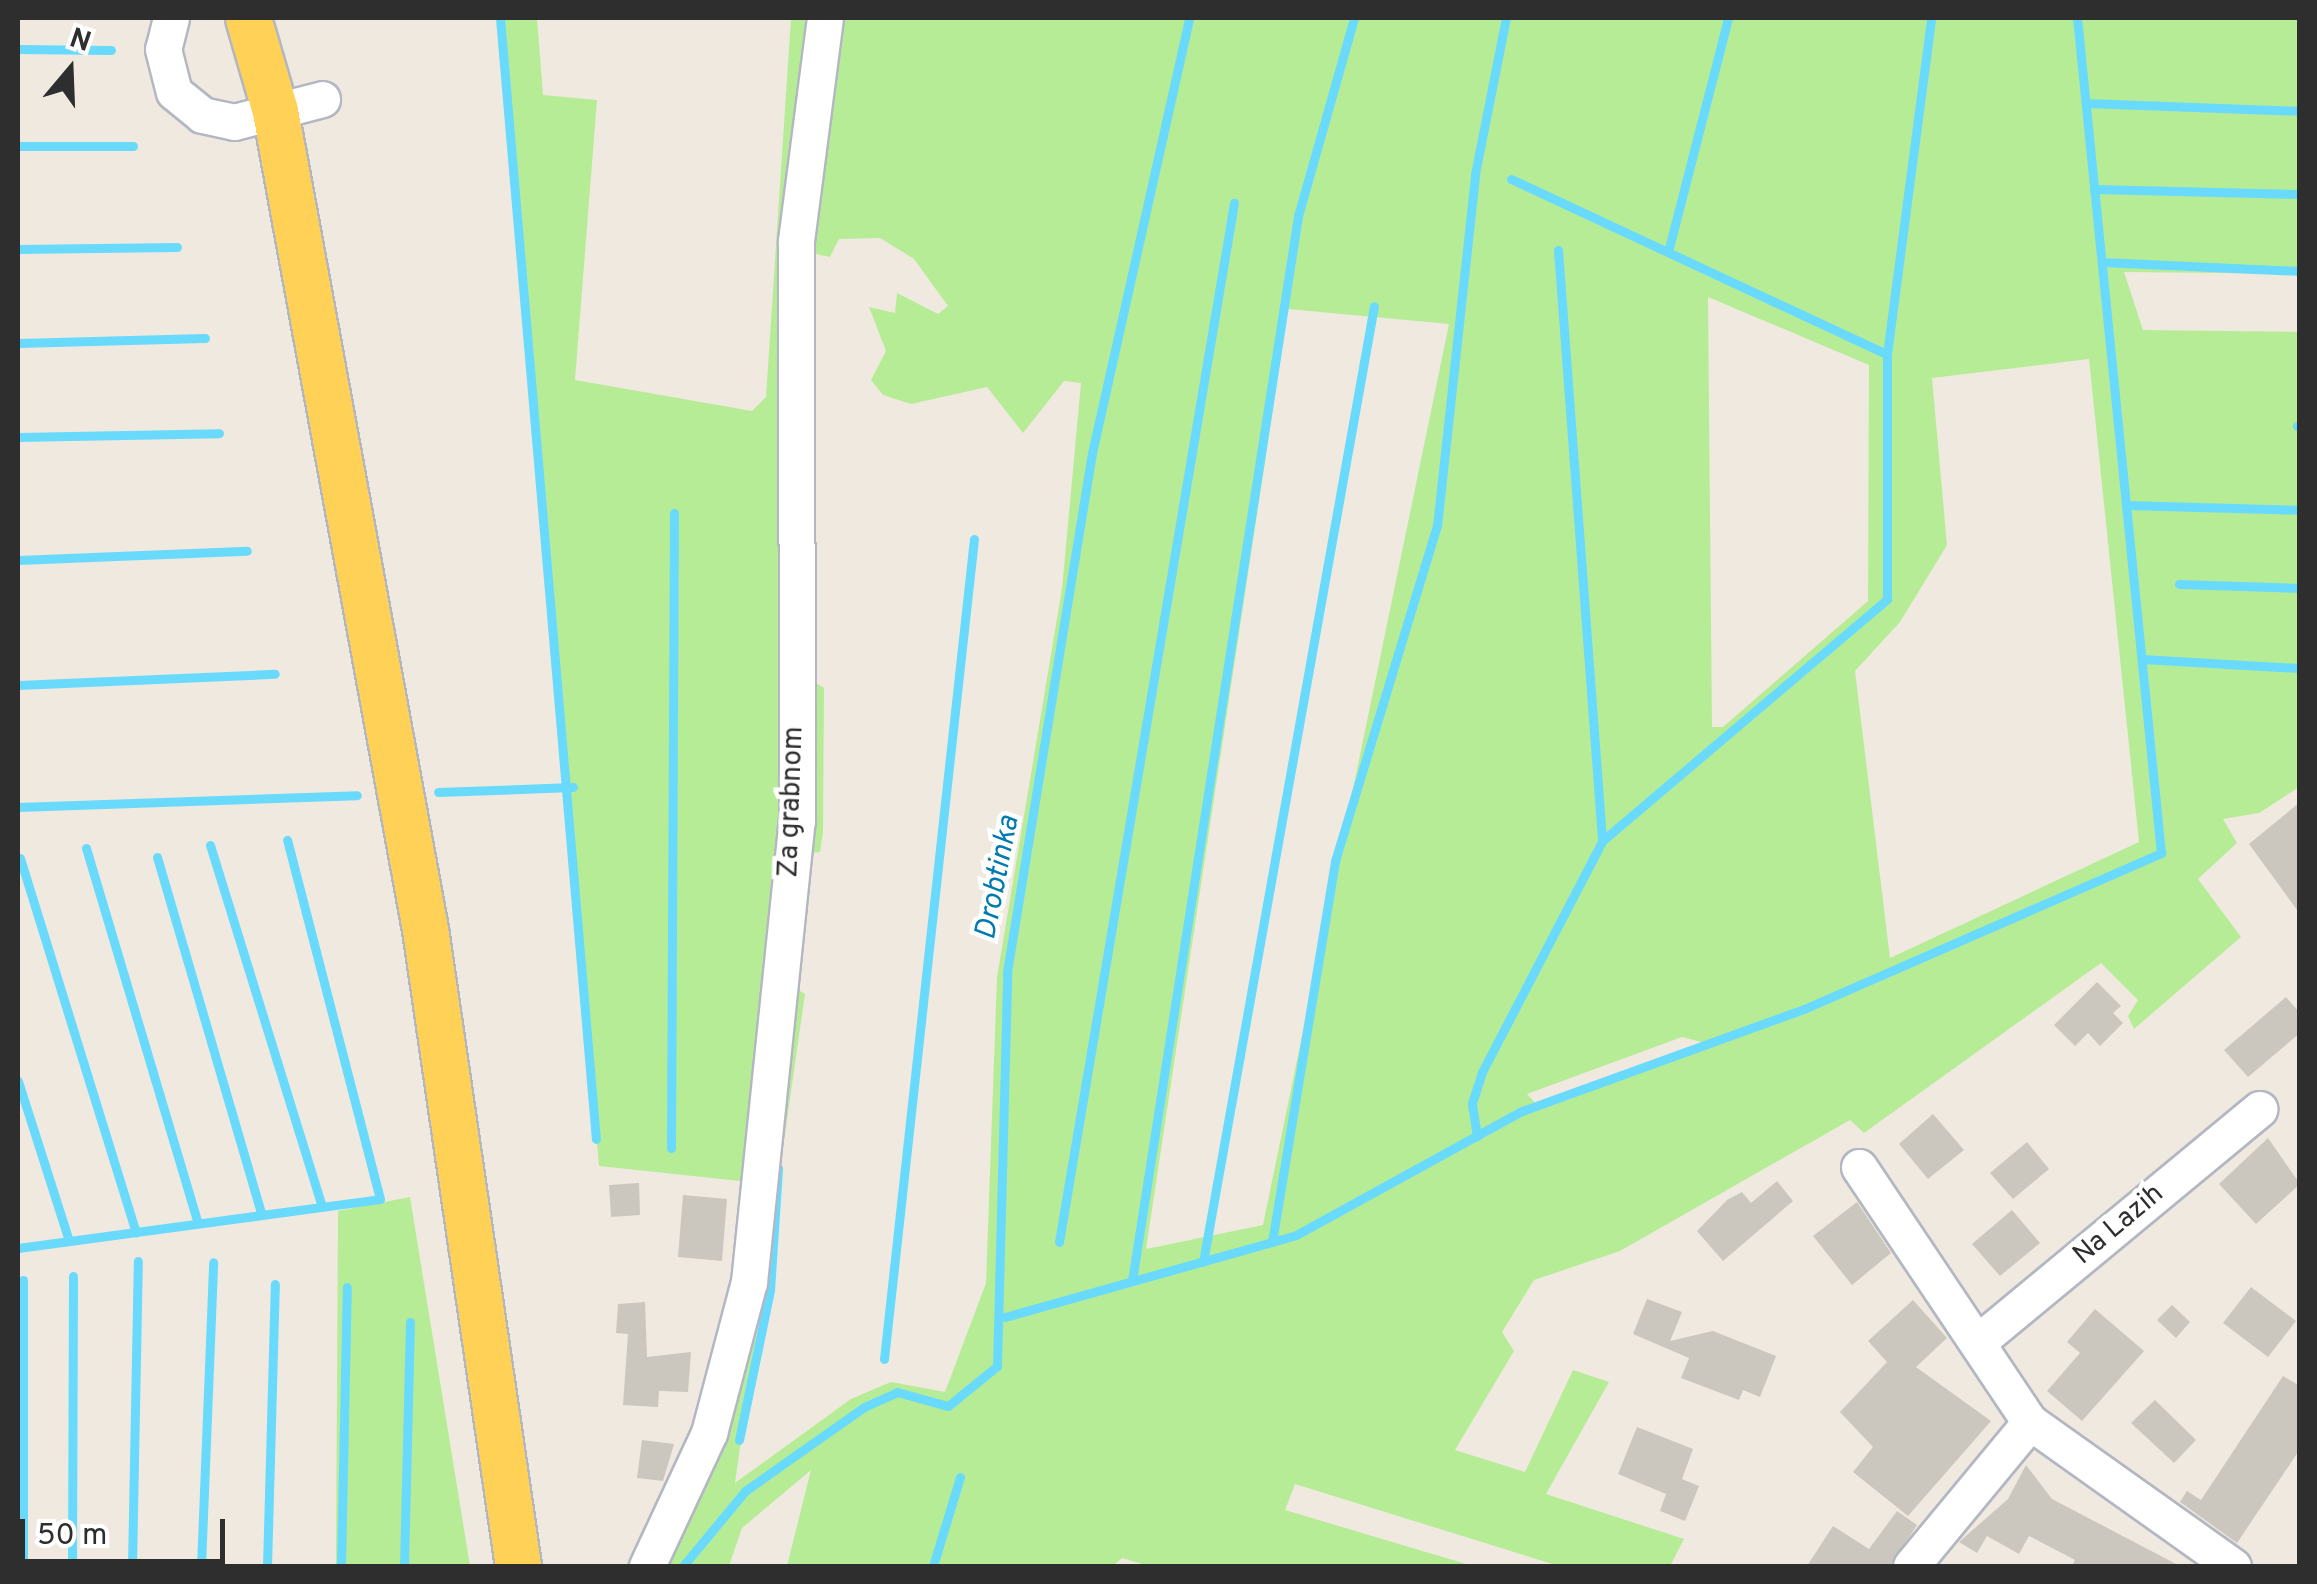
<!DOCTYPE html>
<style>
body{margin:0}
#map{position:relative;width:2317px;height:1584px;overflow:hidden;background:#f0e9e0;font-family:Overpass,sans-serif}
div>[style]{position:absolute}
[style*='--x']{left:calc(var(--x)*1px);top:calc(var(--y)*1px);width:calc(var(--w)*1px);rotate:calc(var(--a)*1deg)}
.green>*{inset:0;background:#b7ec97}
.stream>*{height:9px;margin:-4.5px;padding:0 4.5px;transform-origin:4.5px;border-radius:4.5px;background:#69dafc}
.building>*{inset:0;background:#cbc7be}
.roads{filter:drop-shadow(2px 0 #b3b7c2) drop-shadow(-2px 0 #b3b7c2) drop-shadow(0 2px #b3b7c2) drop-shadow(0 -2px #b3b7c2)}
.minor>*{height:35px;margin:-17.5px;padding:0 17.5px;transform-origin:17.5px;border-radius:17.5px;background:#fff}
.major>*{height:45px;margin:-22.5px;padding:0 22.5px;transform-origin:22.5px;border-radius:22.5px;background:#ffd156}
span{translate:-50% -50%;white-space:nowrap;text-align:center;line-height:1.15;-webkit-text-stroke:9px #fff;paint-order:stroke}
.street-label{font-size:28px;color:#2e2e2e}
.water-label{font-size:30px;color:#007ab0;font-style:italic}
.frame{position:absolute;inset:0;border:20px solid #2e2e2e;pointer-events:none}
.north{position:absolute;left:20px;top:20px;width:100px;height:100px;-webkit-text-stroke:8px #fff;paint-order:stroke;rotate:19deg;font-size:28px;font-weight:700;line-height:40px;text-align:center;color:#2e2e2e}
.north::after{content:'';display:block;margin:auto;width:35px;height:45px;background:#2e2e2e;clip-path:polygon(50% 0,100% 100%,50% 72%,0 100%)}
.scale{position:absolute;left:20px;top:1519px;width:205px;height:45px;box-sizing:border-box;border:5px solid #2e2e2e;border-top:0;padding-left:12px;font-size:30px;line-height:35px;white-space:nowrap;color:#2e2e2e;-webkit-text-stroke:8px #fff;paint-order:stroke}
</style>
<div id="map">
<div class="green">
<div style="clip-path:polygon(500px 18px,537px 18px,543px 95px,597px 100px,575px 380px,752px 411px,766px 397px,791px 18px,816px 18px,785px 819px,749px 1182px,599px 1166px)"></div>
<div style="clip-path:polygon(evenodd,834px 18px,2299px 18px,2299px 274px,2124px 272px,2143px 330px,2299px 332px,2299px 787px,2259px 813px,2223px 819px,2237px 843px,2198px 879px,2241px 937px,2134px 1029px,2128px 1016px,2138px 1000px,2101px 963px,1864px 1133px,1850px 1120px,1620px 1251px,1534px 1280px,1502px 1332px,1514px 1351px,1455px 1450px,1525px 1472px,1573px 1370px,1609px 1382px,1546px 1494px,1684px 1539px,1670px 1566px,1559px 1566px,1295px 1484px,1285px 1510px,1473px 1566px,1149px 1566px,1122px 1558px,1113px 1566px,787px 1566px,811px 1470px,742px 1528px,729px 1566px,663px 1566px,715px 1430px,787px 983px,805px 994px,735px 1483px,851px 1399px,891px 1382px,945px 1392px,986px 1283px,997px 977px,1062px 589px,1081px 383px,1064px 381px,1023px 433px,987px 387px,911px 404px,883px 395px,871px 380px,886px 351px,869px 307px,895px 313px,897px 293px,938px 314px,948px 306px,914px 259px,880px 238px,839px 239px,830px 257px,807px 252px,834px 18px,1708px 297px,1869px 365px,1868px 601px,1723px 727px,1712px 727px,1708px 297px,834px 18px,1288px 309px,1449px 324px,1263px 1225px,1146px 1249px,1288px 309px,834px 18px,2089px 359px,2139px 842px,1890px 958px,1855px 671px,1900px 622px,1947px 545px,1932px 378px,2089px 359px,834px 18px,1682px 1037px,1705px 1043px,1568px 1100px,1538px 1106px,1527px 1094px,1682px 1037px)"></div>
<div style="clip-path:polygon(807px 677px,824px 688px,823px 832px,820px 852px,800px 854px)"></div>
<div style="clip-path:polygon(410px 1197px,470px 1566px,336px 1566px,338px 1211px)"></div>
</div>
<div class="stream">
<div style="--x:500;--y:18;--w:1125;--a:85.11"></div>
<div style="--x:18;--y:49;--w:93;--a:0.6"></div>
<div style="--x:2086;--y:103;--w:214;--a:2.1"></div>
<div style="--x:18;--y:146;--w:115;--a:0"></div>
<div style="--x:1511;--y:179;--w:415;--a:25"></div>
<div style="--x:2094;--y:189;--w:206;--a:1.4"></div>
<div style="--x:18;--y:249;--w:159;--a:-0.7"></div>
<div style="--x:1558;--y:250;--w:592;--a:85.73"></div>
<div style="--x:1668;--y:252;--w:242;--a:-75.6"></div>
<div style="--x:2102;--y:262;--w:198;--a:2.6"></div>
<div style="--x:18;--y:343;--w:187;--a:-1.5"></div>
<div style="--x:2297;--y:426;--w:3;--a:0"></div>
<div style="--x:18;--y:437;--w:201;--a:-1.1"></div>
<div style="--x:2126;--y:505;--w:174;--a:1.6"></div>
<div style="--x:18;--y:560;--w:229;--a:-2.3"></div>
<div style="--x:2179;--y:584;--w:121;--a:1.9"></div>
<div style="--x:2142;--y:659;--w:158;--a:3.3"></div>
<div style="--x:18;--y:685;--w:257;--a:-2.5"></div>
<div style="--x:438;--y:792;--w:135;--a:-2.1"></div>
<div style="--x:18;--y:807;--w:339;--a:-2"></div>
<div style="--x:210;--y:845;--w:376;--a:72.8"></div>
<div style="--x:86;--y:848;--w:391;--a:73.4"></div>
<div style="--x:157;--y:857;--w:373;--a:73.7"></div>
<div style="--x:20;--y:858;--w:392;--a:72.8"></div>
<div style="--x:18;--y:1081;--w:168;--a:72.3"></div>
<div style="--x:1477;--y:1136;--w:33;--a:-99"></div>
<div style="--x:1472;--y:1103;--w:33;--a:-72"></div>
<div style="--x:1482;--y:1072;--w:260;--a:-62.5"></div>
<div style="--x:1602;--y:841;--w:374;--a:-40.3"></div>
<div style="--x:1887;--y:599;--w:245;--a:-90"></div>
<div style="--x:1887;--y:354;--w:339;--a:-82.5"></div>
<div style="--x:671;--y:1148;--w:635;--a:-89.73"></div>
<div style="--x:1059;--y:1242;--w:1054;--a:-80.44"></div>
<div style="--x:1272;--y:1242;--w:386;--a:-80.6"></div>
<div style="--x:1335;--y:861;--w:350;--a:-73.1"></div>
<div style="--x:1437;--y:526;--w:354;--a:-83.8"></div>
<div style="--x:1475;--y:174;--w:159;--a:-78.8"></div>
<div style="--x:18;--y:1248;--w:365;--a:-7.7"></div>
<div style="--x:380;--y:1199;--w:371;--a:-104.5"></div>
<div style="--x:1203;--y:1262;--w:971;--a:-79.86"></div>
<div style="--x:23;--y:1280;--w:286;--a:90"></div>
<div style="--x:1132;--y:1281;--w:1078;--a:-81.14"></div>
<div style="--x:1298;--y:216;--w:206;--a:-74.2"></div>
<div style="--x:1005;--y:1317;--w:302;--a:-15.7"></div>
<div style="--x:1296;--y:1235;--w:258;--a:-28.8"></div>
<div style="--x:1522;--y:1111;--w:300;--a:-19.9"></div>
<div style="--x:1804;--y:1009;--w:390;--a:-23.6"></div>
<div style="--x:2161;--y:853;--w:839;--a:-95.74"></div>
<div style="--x:884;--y:1359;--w:825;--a:-83.74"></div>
<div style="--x:739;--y:1440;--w:153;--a:-78.3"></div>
<div style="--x:770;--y:1290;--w:122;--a:-86.2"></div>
<div style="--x:72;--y:1566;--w:290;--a:-89.8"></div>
<div style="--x:132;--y:1566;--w:305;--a:-88.9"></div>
<div style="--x:201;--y:1566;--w:304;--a:-87.7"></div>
<div style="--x:267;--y:1566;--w:282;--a:-88.4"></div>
<div style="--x:341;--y:1566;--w:279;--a:-88.8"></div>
<div style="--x:404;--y:1566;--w:244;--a:-88.6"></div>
<div style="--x:683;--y:1566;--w:97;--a:-50.4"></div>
<div style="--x:745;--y:1491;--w:146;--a:-35.2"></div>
<div style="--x:864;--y:1407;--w:36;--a:-24"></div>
<div style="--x:897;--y:1392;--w:53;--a:15.4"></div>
<div style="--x:948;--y:1406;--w:63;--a:-39.2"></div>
<div style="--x:997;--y:1366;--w:394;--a:-88.5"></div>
<div style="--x:1007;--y:972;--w:526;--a:-80.7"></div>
<div style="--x:1092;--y:453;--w:446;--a:-77.4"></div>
<div style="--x:933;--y:1566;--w:93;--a:-73.1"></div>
</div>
<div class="building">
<div style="clip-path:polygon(2300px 802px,2300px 914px,2249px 844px)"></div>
<div style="clip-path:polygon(2097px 982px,2121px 1006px,2113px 1013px,2123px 1023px,2100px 1046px,2088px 1033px,2075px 1046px,2054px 1025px)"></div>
<div style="clip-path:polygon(2286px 997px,2300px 1013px,2300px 1033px,2248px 1077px,2224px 1050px)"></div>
<div style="clip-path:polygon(1933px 1114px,1964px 1150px,1928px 1179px,1899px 1144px)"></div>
<div style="clip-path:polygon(2268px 1138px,2300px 1184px,2256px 1224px,2219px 1184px)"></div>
<div style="clip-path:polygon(2027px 1142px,2049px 1169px,2013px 1199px,1990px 1173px)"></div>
<div style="clip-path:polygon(1777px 1181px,1793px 1201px,1723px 1261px,1697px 1231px,1727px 1200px,1742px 1192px,1751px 1203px)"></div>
<div style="clip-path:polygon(639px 1183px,640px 1215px,611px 1217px,609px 1185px)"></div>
<div style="clip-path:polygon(683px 1195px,727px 1199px,722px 1261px,678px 1257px)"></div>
<div style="clip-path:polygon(1857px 1202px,1891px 1253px,1852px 1285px,1813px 1236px)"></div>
<div style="clip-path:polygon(2012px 1210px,2040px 1243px,2000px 1276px,1972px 1244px)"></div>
<div style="clip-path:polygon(2251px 1287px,2296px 1321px,2268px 1357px,2223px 1323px)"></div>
<div style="clip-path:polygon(1647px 1299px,1682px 1312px,1670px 1341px,1713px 1331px,1776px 1356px,1760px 1397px,1743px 1390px,1739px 1400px,1681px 1378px,1689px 1358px,1633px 1334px)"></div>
<div style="clip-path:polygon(1913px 1300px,1947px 1338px,1916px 1367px,1991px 1421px,1908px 1516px,1853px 1472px,1873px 1447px,1840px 1412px,1887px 1362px,1868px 1341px)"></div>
<div style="clip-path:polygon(645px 1302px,647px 1357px,691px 1352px,688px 1392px,659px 1391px,658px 1407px,623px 1405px,628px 1334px,616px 1333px,618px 1304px)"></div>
<div style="clip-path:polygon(2172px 1305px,2190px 1322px,2176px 1338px,2157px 1320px)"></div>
<div style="clip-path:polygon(2095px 1309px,2144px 1351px,2082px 1421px,2047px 1391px,2080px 1353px,2067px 1342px)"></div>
<div style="clip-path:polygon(2283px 1376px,2300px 1386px,2300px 1449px,2237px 1543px,2180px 1502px,2187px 1491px,2201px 1500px)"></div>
<div style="clip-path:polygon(2155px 1400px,2196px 1440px,2174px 1463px,2131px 1423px)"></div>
<div style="clip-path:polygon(1637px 1427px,1693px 1449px,1682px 1479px,1699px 1486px,1685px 1521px,1660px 1511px,1666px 1494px,1618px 1474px)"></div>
<div style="clip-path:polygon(642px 1440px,674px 1444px,663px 1481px,637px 1478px)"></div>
<div style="clip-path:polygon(2026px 1465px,2052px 1499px,2180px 1566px,2072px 1566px,2075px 1560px,2029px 1536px,2019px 1554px,1987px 1536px,1977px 1553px,1959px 1542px,2008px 1499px)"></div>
<div style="clip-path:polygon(1897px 1511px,1917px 1525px,1890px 1566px,1807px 1566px,1833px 1526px,1869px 1549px)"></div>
</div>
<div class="roads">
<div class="minor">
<div style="--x:171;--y:18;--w:32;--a:104"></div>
<div style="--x:163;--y:49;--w:44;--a:75.7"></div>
<div style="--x:174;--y:92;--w:36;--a:39"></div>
<div style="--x:202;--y:115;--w:33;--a:12"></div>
<div style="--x:234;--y:122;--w:91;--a:-14.6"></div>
<div style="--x:1859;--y:1167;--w:307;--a:56.2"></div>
<div style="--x:1979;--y:1341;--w:364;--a:-39.6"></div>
<div style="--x:647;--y:1566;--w:147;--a:-65"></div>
<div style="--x:709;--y:1433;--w:156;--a:-75.2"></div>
<div style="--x:749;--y:1282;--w:463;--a:-84.1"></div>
<div style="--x:797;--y:821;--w:580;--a:-90.1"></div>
<div style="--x:796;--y:241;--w:225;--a:-82.6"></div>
<div style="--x:1911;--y:1566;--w:187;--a:-50.4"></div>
<div style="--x:2030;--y:1422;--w:249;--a:35.4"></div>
</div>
<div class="major">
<div style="--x:248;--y:18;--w:97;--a:73.8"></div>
<div style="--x:275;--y:111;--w:832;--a:79.61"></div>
<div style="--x:425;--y:929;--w:644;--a:81.69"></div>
</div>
</div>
<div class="street-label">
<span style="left:792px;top:802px;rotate:-88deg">Za grabnom</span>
<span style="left:2119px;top:1225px;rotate:-40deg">Na Lazih</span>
</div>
<div class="water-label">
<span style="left:999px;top:878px;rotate:-79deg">Drobtinka</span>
</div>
<div class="frame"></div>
<div class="north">N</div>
<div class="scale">50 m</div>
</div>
